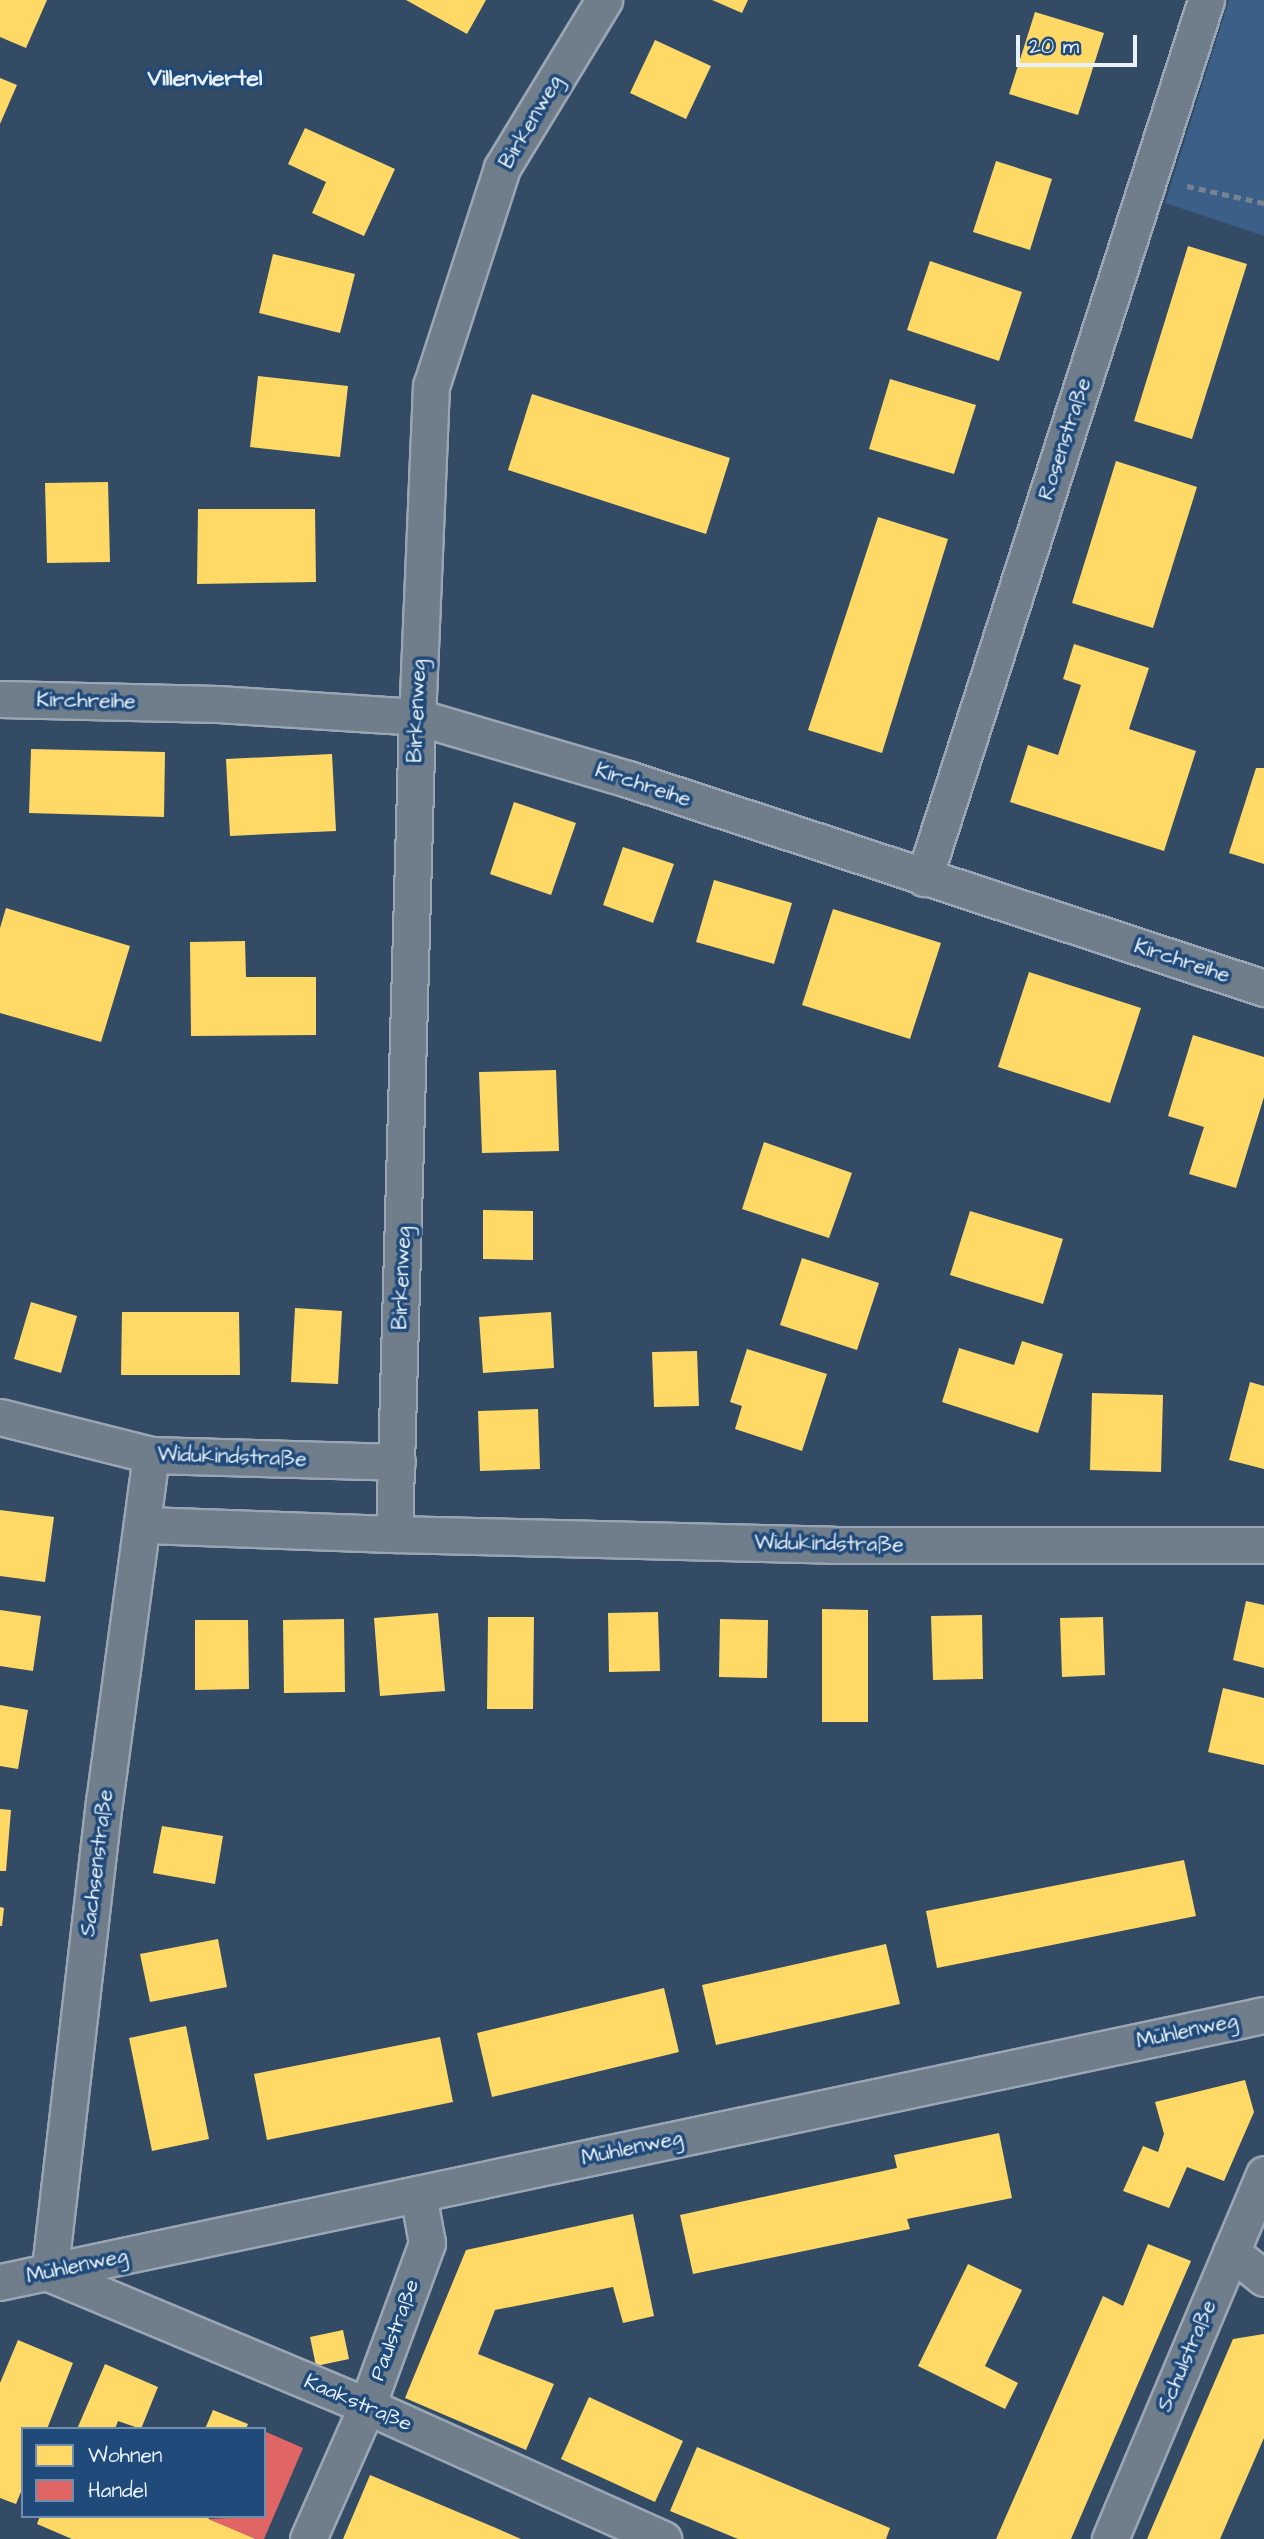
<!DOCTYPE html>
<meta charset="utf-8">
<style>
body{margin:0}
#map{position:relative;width:1264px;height:2539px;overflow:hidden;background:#344b65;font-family:"Architects Daughter",sans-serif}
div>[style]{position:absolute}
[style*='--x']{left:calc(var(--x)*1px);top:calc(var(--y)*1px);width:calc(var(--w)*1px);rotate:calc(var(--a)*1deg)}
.green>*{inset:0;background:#3b5f87}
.homes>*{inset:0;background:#ffd966}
.shops>*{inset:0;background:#e06666}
.path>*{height:4.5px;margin-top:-2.25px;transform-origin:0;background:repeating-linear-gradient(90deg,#778390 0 7px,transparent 0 12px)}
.roads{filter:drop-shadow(2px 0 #9aa6b3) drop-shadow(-2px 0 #9aa6b3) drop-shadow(0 2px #9aa6b3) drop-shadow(0 -2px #9aa6b3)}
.minor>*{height:35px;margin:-17.5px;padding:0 17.5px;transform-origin:17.5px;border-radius:17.5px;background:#707e8c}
span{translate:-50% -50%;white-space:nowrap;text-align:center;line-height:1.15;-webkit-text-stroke:7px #1f4a7a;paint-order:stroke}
.street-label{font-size:21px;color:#e8f1f8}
.neighbourhood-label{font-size:23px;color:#e8f1f8;font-weight:700}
.legend{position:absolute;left:21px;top:2427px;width:245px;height:91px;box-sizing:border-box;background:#1f4a7a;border:2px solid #6f8dac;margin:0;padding:9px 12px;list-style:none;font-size:21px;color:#e8f1f8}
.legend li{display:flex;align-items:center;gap:14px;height:35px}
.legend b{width:35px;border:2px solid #6f8dac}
.scale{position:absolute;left:1016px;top:35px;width:121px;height:32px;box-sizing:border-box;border:4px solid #e8f1f8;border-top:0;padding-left:9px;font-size:21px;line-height:24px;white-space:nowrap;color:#e8f1f8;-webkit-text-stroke:5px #1f4a7a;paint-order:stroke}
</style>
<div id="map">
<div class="green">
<div style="clip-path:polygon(1229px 0,1264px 0,1264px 236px,1165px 203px)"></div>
</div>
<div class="homes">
<div style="clip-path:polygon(0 0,47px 0,26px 48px,0 37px)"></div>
<div style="clip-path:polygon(406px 0,486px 0,467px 34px)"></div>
<div style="clip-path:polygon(712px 0,748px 0,742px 13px)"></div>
<div style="clip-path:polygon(1035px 12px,1104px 33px,1078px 115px,1009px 94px)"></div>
<div style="clip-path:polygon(655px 40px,711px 66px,686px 119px,630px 93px)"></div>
<div style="clip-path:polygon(0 78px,17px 85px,0 124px)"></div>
<div style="clip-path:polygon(305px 128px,395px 169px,364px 236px,312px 213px,326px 182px,288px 164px)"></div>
<div style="clip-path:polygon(996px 161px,1052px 179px,1030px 250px,973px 232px)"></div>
<div style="clip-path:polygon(1188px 246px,1247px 264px,1192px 439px,1134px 421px)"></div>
<div style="clip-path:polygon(273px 254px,355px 274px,340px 333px,259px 313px)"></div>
<div style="clip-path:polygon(930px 261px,1022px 292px,999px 361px,907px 330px)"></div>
<div style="clip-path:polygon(258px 376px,348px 386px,340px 457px,250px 447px)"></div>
<div style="clip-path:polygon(890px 379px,976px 405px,954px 474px,869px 449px)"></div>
<div style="clip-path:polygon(532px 394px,730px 458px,706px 534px,508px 470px)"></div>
<div style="clip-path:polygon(1116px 461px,1197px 487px,1153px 628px,1072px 603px)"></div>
<div style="clip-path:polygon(108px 482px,110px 562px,47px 563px,45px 483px)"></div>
<div style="clip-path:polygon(198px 509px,315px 509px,316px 582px,197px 584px)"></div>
<div style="clip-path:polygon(878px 517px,948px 539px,882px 753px,808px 730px)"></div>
<div style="clip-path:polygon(1074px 644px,1149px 668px,1129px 729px,1196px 751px,1164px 851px,1010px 802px,1028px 745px,1058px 755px,1081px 685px,1063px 679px)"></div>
<div style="clip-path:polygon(31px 749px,165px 752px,164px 817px,29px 813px)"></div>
<div style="clip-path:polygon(332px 754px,336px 831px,230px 836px,226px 759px)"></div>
<div style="clip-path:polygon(1256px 768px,1264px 768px,1264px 864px,1229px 853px)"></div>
<div style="clip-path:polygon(514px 802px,576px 823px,551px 895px,490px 874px)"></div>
<div style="clip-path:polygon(623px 847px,674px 864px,653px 923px,603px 905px)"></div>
<div style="clip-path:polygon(714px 880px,792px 903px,774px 964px,696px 942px)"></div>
<div style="clip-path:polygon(6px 908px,130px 946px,101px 1042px,0 1013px,0 928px)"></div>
<div style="clip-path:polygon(833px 909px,941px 943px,910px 1039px,802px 1005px)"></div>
<div style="clip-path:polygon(245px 941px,246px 977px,316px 977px,316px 1035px,191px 1036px,190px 942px)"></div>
<div style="clip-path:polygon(1029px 972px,1141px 1008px,1110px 1103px,998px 1067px)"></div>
<div style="clip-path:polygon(1193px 1035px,1264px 1057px,1264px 1097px,1236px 1188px,1189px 1174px,1204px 1127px,1168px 1116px)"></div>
<div style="clip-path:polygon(556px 1070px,559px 1151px,482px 1153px,479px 1072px)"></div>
<div style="clip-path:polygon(764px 1142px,852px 1173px,829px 1238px,742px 1209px)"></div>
<div style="clip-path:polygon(483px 1210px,533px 1211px,533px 1260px,483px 1259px)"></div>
<div style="clip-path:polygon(970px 1211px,1063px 1239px,1043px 1304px,950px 1275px)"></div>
<div style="clip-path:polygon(802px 1258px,879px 1283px,857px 1350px,780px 1325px)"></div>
<div style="clip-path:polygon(31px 1302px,77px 1316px,61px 1373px,14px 1359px)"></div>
<div style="clip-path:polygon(295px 1308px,342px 1311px,338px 1384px,291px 1382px)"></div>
<div style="clip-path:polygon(122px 1312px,239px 1312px,240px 1375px,121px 1375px)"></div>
<div style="clip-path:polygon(551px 1312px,554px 1368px,483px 1373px,479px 1317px)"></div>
<div style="clip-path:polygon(1022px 1341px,1063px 1354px,1038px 1433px,942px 1402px,959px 1348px,1014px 1365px)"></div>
<div style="clip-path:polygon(747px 1349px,827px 1374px,802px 1451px,735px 1429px,742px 1406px,730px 1402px)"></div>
<div style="clip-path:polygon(697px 1351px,699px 1406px,654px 1407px,652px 1352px)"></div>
<div style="clip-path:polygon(1250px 1382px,1264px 1386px,1264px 1469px,1229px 1460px)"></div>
<div style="clip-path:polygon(1092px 1393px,1163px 1395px,1161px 1472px,1090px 1470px)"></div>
<div style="clip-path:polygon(538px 1409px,540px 1469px,480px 1471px,478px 1411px)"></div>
<div style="clip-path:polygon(0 1510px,54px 1517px,45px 1582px,0 1576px)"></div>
<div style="clip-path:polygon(1246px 1601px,1264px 1605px,1264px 1668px,1233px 1660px)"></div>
<div style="clip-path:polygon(822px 1609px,868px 1610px,868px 1722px,822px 1722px)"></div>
<div style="clip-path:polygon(0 1610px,41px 1616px,33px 1671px,0 1666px)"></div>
<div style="clip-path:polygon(658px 1612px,660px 1671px,609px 1672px,608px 1613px)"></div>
<div style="clip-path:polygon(438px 1613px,445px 1691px,380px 1696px,374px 1618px)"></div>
<div style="clip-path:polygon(982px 1615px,983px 1679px,933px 1680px,931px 1616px)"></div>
<div style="clip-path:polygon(488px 1617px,534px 1617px,533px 1709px,487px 1709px)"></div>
<div style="clip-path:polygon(1103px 1617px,1105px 1675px,1062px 1677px,1060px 1618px)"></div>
<div style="clip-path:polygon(344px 1619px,345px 1692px,284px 1693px,283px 1620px)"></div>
<div style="clip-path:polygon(720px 1619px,768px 1620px,767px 1678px,719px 1677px)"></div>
<div style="clip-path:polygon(195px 1620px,248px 1620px,249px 1689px,195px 1690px)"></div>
<div style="clip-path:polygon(1223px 1688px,1264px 1698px,1264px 1765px,1208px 1752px)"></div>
<div style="clip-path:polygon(0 1705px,28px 1710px,18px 1769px,0 1766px)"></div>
<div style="clip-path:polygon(0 1809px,11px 1810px,6px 1871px,0 1871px)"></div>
<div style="clip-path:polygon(162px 1826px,223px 1836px,215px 1884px,153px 1873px)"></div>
<div style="clip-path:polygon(1184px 1860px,1196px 1916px,937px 1968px,926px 1911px)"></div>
<div style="clip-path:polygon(0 1907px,4px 1908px,2px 1926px,0 1926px)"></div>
<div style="clip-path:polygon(218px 1939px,227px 1987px,150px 2002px,140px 1954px)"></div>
<div style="clip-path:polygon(886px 1944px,900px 2004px,716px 2045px,702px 1985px)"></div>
<div style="clip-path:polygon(664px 1988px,679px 2052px,492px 2097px,477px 2033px)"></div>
<div style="clip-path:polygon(186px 2026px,209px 2139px,152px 2151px,129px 2038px)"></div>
<div style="clip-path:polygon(440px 2037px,453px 2102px,267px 2140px,254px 2074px)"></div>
<div style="clip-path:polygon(1245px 2080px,1254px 2112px,1224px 2181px,1187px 2167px,1169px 2208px,1123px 2191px,1143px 2146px,1158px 2152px,1164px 2134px,1155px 2102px)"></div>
<div style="clip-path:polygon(999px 2133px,1012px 2198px,907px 2219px,910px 2229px,693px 2274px,680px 2215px,897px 2168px,894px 2155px)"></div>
<div style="clip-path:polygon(633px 2214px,654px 2316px,623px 2323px,613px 2287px,495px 2310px,478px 2354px,554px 2384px,526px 2450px,405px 2398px,466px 2250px)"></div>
<div style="clip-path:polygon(1148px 2244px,1191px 2261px,1071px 2539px,996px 2539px,1103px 2296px,1123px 2306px)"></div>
<div style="clip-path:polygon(968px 2264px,1022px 2290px,985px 2366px,1018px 2383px,1005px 2409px,918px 2366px)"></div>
<div style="clip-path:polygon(343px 2330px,349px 2359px,316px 2366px,310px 2337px)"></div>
<div style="clip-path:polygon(1264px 2334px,1264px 2438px,1220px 2539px,1147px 2539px,1233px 2339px)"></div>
<div style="clip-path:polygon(18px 2340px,73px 2363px,47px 2429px,23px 2429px,23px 2487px,16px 2504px,0 2498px,0 2383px)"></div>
<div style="clip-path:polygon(105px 2364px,158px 2387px,141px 2429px,118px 2421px,115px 2429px,77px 2429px)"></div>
<div style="clip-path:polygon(589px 2397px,683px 2441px,655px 2502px,561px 2459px)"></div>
<div style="clip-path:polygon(213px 2410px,248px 2424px,246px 2429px,205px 2429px)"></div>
<div style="clip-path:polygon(697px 2447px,890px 2528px,886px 2539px,738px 2539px,670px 2511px)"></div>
<div style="clip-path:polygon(370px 2475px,496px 2528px,521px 2539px,343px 2539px)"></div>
<div style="clip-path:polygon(40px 2516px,203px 2516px,256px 2539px,72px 2539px,37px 2524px)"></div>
</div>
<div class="shops">
<div style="clip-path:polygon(264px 2431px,303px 2448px,264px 2539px,256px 2539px,208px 2519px,264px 2516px)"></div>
</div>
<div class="path">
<div style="--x:1187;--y:186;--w:79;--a:12.4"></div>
</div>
<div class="roads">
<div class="minor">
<div style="--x:604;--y:0;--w:197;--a:121.3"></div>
<div style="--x:502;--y:168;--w:229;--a:108"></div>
<div style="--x:431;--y:386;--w:331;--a:92.4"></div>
<div style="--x:417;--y:717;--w:817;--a:91.61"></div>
<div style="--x:394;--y:1534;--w:440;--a:1.4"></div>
<div style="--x:834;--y:1545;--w:430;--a:0"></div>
<div style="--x:0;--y:699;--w:218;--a:1.3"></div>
<div style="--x:218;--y:704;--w:199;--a:3.7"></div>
<div style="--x:417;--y:717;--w:220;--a:16.4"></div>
<div style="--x:628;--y:779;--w:669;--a:18.19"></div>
<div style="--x:924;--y:878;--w:922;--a:-72.19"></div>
<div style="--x:0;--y:1417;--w:156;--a:14.1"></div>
<div style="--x:151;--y:1455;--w:246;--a:1.6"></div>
<div style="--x:151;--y:1455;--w:349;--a:97.7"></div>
<div style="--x:104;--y:1801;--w:475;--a:96.6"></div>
<div style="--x:49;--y:2273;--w:345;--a:22.7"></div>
<div style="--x:367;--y:2406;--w:325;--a:24.2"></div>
<div style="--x:143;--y:1525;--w:251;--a:2.1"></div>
<div style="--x:1231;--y:2252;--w:42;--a:38.2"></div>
<div style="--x:0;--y:2282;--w:1292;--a:-11.93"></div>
<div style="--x:308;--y:2539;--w:145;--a:-66.1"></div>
<div style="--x:367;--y:2406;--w:174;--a:-69.8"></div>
<div style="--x:427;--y:2243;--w:50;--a:-100.4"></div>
<div style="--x:1110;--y:2539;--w:396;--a:-67.1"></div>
</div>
</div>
<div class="street-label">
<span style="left:531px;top:122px;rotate:-60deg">Birkenweg</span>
<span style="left:1065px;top:439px;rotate:-72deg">Rosenstraße</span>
<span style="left:86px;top:701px;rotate:1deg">Kirchreihe</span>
<span style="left:417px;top:711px;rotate:-88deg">Birkenweg</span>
<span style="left:643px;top:785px;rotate:18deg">Kirchreihe</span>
<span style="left:1182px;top:961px;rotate:18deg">Kirchreihe</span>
<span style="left:402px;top:1278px;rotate:-88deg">Birkenweg</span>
<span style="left:232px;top:1457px;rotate:2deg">Widukindstraße</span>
<span style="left:829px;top:1544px;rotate:1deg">Widukindstraße</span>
<span style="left:97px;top:1863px;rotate:-83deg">Sachsenstraße</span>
<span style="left:1187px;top:2031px;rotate:-12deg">Mühlenweg</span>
<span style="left:632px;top:2148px;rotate:-12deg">Mühlenweg</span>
<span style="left:77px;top:2266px;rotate:-12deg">Mühlenweg</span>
<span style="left:395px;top:2330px;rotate:-70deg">Paulstraße</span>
<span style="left:1187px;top:2356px;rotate:-67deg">Schulstraße</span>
<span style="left:358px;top:2403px;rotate:23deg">Kaakstraße</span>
</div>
<div class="neighbourhood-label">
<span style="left:205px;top:78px">Villenviertel</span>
</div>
<ul class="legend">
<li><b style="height:19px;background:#ffd966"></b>Wohnen</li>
<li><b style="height:19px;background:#e06666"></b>Handel</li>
</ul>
<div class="scale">20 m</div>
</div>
